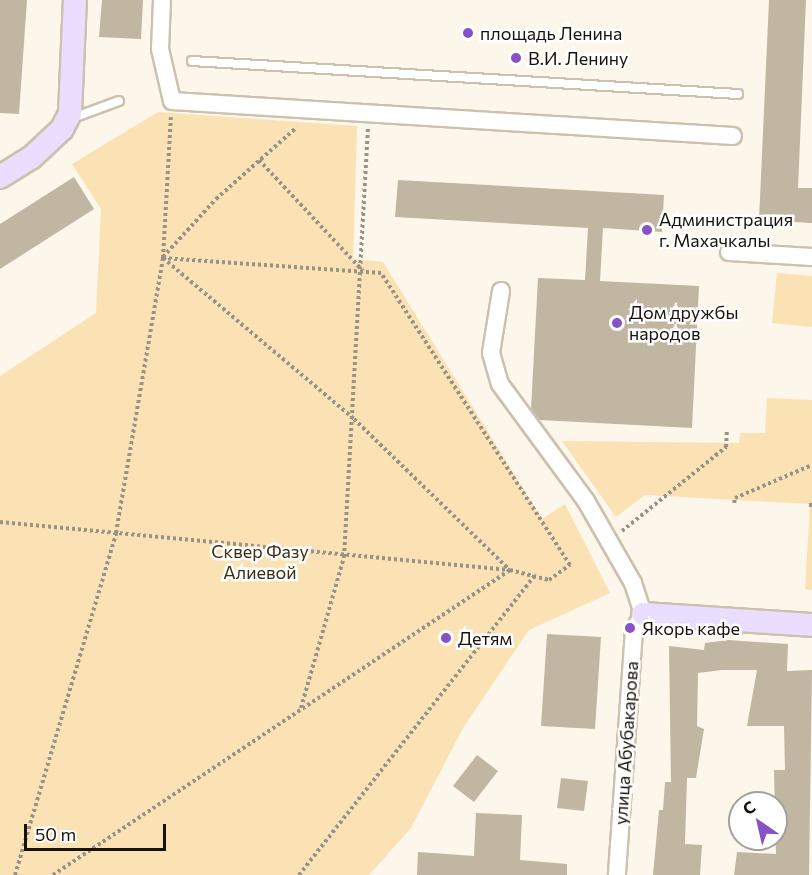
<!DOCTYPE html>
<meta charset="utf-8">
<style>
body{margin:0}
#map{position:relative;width:812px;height:875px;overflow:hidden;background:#fdf6ea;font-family:Commissioner,sans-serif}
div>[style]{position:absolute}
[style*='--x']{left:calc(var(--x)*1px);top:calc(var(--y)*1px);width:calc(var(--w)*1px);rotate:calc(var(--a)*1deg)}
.green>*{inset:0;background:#fbe2b4}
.building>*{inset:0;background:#c1b6a2}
.path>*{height:4px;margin-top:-2px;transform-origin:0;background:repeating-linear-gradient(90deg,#989288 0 3px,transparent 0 6px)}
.roads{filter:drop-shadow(2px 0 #ccc1ae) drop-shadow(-2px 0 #ccc1ae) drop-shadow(0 2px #ccc1ae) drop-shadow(0 -2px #ccc1ae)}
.lane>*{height:8px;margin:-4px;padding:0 4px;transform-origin:4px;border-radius:4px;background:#fff}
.street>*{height:16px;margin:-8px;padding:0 8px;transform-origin:8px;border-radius:8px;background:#fff}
.secondary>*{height:22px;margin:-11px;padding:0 11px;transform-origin:11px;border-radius:11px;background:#ebddfd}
.dots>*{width:16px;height:16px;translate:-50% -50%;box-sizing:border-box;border:3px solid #fff;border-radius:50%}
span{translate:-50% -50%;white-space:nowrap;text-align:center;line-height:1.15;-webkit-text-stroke:5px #fff;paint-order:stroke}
.poi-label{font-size:18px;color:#17130c}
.left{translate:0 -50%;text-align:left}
.park-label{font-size:18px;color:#3c2e13}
.street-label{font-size:18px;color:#17130c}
.north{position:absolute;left:728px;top:791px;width:60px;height:60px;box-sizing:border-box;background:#fff;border:2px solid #a2a19e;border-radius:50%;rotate:326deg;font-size:16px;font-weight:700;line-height:24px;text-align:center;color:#17130c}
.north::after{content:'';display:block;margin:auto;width:21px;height:27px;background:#8851c8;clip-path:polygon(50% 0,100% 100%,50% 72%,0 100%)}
.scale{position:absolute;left:24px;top:824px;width:142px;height:27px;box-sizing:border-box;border:3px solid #17130c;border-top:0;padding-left:8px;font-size:18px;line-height:21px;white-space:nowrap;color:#17130c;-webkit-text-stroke:4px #fff;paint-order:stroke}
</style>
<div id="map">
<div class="green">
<div style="clip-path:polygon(158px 112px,357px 126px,353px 259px,383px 262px,542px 519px,565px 504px,610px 593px,529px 630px,463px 728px,411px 828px,369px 875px,0 875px,0 376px,96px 313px,101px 209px,72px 164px)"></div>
<div style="clip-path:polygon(777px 273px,812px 276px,812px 327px,772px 323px)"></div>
<div style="clip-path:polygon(767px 398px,812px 400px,812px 590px,805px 589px,810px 504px,645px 495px,616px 517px,562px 441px,739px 443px,740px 433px,765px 433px)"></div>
</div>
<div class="building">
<div style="clip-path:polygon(0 0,27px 0,19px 114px,0 113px)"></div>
<div style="clip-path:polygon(102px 0,143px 0,141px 39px,99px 37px)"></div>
<div style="clip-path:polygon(769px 0,806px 0,798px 188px,812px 188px,812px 223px,759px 220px)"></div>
<div style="clip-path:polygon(74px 177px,94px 209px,0 269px,0 224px)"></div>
<div style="clip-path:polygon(398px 180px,664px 195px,662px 232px,603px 228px,600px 281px,699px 286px,692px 428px,540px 420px,531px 409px,538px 278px,585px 280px,588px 228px,395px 217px)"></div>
<div style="clip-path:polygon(547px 634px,601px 637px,595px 729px,541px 726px)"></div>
<div style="clip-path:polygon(728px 640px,788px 644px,787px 671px,812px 670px,809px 875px,734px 875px,737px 852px,776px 854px,774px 770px,785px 770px,784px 726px,747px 726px,757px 670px,722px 670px,698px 673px,697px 726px,704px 729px,696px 778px,687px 778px,685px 844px,702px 845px,700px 875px,653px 875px,659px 810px,663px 810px,665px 782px,671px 782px,669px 646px,704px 650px,705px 643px)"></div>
<div style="clip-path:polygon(477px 755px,498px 771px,474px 802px,453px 786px)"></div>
<div style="clip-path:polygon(561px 778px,588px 781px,584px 811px,557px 808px)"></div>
<div style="clip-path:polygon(476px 813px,522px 815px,520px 860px,567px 864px,567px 875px,417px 875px,418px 852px,474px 856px)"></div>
</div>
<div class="path">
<div style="--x:259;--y:160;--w:152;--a:46.9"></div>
<div style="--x:163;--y:257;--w:79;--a:-47.6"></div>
<div style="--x:216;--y:199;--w:108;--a:-41.6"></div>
<div style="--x:163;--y:258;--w:250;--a:40.1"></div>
<div style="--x:354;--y:419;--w:216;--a:44.1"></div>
<div style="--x:734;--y:503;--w:5;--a:-79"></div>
<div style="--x:735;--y:498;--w:84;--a:-23.2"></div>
<div style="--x:809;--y:505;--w:3;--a:0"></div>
<div style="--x:0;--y:522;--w:512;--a:5.38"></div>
<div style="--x:622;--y:531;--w:134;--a:-38.9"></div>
<div style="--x:726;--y:447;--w:18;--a:-87"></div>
<div style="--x:301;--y:708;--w:157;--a:-74.1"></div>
<div style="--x:344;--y:557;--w:429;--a:-86.8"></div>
<div style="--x:15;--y:875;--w:357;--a:-73.5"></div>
<div style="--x:116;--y:533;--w:279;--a:-80.3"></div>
<div style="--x:163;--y:258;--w:141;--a:-86.8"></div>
<div style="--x:53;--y:875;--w:549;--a:-33.72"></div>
<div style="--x:510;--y:570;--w:40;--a:14.4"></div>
<div style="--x:549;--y:580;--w:26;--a:-36"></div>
<div style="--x:570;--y:565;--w:348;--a:-122.9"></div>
<div style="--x:381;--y:273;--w:219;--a:-176.1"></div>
<div style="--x:299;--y:875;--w:383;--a:-51.8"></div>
</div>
<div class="roads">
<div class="lane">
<div style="--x:192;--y:61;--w:547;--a:3.46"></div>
<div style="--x:70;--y:119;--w:52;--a:-20.2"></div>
</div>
<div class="street">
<div style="--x:162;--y:0;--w:49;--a:92.3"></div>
<div style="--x:160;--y:49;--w:53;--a:77"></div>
<div style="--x:172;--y:101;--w:562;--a:3.57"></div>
<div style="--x:729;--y:252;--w:83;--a:3.4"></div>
<div style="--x:501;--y:291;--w:63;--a:99.2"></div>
<div style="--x:491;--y:353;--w:32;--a:74"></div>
<div style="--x:500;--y:384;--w:145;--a:53.7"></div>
<div style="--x:586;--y:501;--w:95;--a:60.2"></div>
<div style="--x:633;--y:583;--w:33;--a:72"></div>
<div style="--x:643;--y:614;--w:18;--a:119"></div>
<div style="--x:634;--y:630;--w:246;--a:94"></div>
</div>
<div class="secondary">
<div style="--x:0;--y:177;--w:36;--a:-32"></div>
<div style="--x:31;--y:158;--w:42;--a:-43.1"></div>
<div style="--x:62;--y:129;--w:18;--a:-63"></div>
<div style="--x:70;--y:113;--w:113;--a:-87.5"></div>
<div style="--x:643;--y:614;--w:169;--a:3.7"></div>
</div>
</div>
<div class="dots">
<div style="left:468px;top:33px;background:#8851c8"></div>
<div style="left:516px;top:58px;background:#8851c8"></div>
<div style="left:647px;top:230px;background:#8851c8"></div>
<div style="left:617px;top:323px;background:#8851c8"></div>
<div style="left:630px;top:628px;background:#8851c8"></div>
<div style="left:446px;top:638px;background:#8851c8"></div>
</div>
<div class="poi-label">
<span class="left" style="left:480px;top:33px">площадь Ленина</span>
<span class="left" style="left:528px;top:58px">В.И. Ленину</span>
<span class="left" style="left:659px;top:230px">Администрация<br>г. Махачкалы</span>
<span class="left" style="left:629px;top:323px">Дом дружбы<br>народов</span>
<span class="left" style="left:642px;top:628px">Якорь кафе</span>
<span class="left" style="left:458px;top:638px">Детям</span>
</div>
<div class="park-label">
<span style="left:260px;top:562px">Сквер Фазу<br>Алиевой</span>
</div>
<div class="street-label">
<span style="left:626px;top:743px;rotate:-86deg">улица Абубакарова</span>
</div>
<div class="north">С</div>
<div class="scale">50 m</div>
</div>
